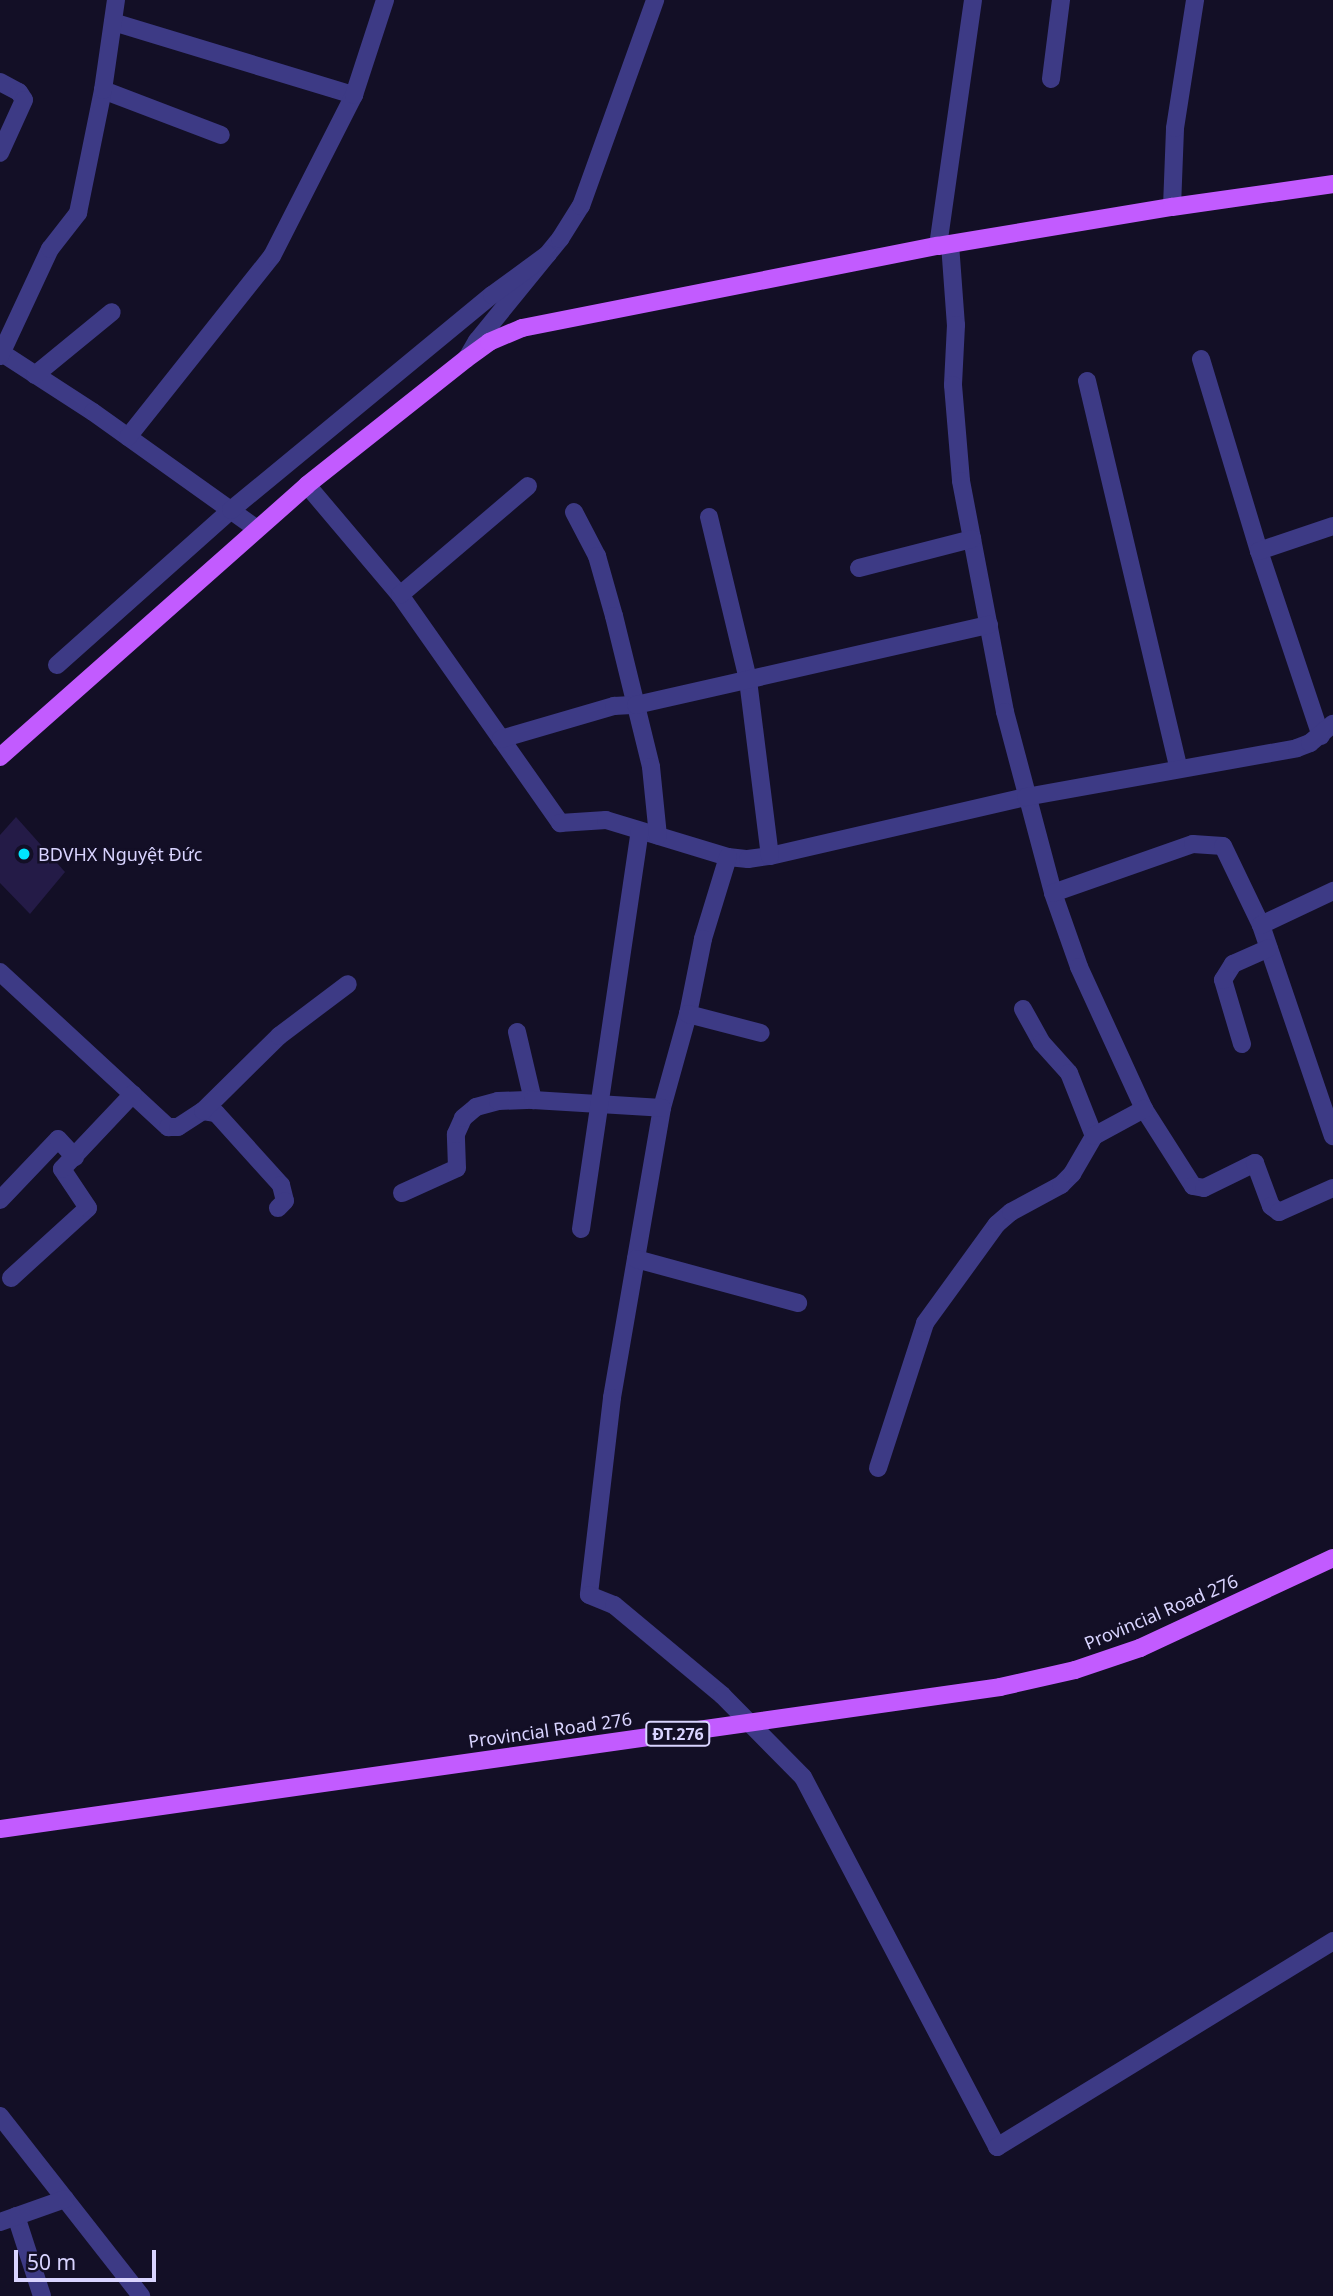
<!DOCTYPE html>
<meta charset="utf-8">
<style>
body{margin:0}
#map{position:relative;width:1333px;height:2296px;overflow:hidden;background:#130f26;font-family:"Noto Sans",sans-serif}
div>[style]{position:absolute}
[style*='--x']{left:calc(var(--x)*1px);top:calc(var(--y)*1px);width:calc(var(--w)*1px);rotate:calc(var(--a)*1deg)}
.building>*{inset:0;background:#241b47}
.minor>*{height:18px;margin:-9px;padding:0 9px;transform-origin:9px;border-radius:9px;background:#3d3a85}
.major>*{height:18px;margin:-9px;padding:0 9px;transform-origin:9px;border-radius:9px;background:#c25bff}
.dots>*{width:19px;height:19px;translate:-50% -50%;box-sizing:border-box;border:4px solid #130f26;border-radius:50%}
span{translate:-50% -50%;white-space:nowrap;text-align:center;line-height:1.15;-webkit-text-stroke:5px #130f26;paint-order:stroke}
.shield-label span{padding:2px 5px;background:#130f26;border:2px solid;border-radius:5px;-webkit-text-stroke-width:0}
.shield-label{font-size:16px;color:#d9d4ff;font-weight:700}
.poi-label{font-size:18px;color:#d9d4ff}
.left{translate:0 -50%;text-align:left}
.street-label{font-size:18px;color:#d9d4ff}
.scale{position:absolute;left:14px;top:2250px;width:142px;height:32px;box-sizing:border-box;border:4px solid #d9d4ff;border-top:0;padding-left:9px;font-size:21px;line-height:24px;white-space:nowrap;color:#d9d4ff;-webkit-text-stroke:5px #130f26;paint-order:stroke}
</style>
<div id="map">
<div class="building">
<div style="clip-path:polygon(16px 817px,65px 872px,30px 914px,0 883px,0 835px)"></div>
</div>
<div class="minor">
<div style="--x:113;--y:22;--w:252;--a:16.9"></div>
<div style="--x:1051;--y:79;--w:80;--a:-82.8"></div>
<div style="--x:0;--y:82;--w:21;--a:28"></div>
<div style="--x:19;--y:92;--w:9;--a:58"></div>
<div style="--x:24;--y:100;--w:58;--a:114.4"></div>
<div style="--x:103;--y:90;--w:126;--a:20.9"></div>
<div style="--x:1172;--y:207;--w:79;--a:-87.8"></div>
<div style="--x:1175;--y:128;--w:130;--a:-81.1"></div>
<div style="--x:950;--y:244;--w:81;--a:85.8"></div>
<div style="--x:956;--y:325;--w:60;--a:92.9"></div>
<div style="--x:953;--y:385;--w:96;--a:85.2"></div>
<div style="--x:961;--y:481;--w:235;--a:79.2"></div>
<div style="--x:1005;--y:712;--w:187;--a:75.1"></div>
<div style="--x:1053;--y:893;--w:78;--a:70.6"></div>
<div style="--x:1079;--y:967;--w:156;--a:65.4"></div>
<div style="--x:1144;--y:1109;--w:91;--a:57.5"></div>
<div style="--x:1193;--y:1186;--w:11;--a:10"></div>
<div style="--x:1204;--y:1188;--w:57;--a:-26.1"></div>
<div style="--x:1255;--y:1163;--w:46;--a:69.6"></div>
<div style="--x:1271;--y:1206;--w:10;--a:37"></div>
<div style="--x:1279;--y:1212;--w:59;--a:-24"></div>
<div style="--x:938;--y:246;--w:248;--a:-81.9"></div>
<div style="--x:2;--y:353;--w:108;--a:33"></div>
<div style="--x:93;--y:412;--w:201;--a:35.5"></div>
<div style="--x:0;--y:356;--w:118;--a:-65"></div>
<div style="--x:50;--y:249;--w:46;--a:-52.1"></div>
<div style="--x:78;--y:213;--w:126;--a:-78.5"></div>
<div style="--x:103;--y:90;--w:91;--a:-81.8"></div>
<div style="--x:467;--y:358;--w:20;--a:-60"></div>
<div style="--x:477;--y:341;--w:132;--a:-50.9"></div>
<div style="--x:560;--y:239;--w:39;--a:-58"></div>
<div style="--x:581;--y:206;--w:219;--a:-70.2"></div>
<div style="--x:1201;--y:359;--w:201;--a:73.2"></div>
<div style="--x:1259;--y:551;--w:195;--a:71.5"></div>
<div style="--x:35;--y:375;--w:99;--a:-39.3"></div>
<div style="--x:1087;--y:381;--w:397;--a:76.7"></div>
<div style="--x:128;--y:437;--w:231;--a:-51.5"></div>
<div style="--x:272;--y:256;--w:181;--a:-63"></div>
<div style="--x:354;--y:95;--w:100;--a:-71.9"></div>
<div style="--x:307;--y:485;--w:144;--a:49.8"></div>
<div style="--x:400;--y:595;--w:279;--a:54.9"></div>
<div style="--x:560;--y:823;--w:46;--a:-3.7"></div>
<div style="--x:606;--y:820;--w:127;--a:16.9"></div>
<div style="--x:728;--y:857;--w:20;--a:6"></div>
<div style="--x:748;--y:859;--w:22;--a:-8"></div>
<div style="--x:770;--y:856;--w:263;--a:-13"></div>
<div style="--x:1026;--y:797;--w:275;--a:-10.2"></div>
<div style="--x:1297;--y:748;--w:14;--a:-21"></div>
<div style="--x:1310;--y:743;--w:30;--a:-40"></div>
<div style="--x:574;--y:512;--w:50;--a:62.4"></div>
<div style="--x:597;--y:556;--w:62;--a:74.2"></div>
<div style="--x:614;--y:616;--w:155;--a:76.2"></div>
<div style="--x:651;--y:767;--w:69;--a:84.2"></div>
<div style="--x:709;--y:517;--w:168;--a:76.5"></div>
<div style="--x:748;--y:680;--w:177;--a:82.9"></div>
<div style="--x:1259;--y:551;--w:78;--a:-18.7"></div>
<div style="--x:859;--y:568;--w:117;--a:-14.4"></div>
<div style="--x:400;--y:595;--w:168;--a:-40.4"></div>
<div style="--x:57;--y:665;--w:233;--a:-41.7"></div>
<div style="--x:231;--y:510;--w:338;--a:-39.5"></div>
<div style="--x:492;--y:295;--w:69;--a:-36.2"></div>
<div style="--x:501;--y:739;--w:118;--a:-16.3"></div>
<div style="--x:614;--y:706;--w:22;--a:-3"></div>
<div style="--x:636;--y:705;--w:362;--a:-12.8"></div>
<div style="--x:728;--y:857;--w:86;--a:107"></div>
<div style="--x:703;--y:939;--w:76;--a:101.3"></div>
<div style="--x:688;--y:1014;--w:98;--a:105.5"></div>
<div style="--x:662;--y:1108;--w:294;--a:99.8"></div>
<div style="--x:612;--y:1398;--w:198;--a:96.7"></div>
<div style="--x:589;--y:1595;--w:27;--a:22"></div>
<div style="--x:614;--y:1605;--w:141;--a:39.8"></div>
<div style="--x:722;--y:1695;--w:115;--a:45.4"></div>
<div style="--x:803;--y:1777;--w:418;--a:62.3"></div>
<div style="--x:997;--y:2147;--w:394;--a:-31.5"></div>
<div style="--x:1053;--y:893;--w:148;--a:-19.3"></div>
<div style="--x:1193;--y:844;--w:30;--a:4"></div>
<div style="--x:1223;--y:846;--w:88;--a:64.3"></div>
<div style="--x:1261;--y:925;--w:223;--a:71.2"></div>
<div style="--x:1261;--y:925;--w:80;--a:-25.3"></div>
<div style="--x:0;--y:972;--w:229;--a:42.7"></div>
<div style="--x:168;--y:1127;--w:10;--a:0"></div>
<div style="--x:178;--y:1127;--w:30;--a:-33"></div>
<div style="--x:203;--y:1111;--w:13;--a:9"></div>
<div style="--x:216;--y:1113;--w:97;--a:47.9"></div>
<div style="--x:281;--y:1185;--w:16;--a:76"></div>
<div style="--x:285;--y:1201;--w:10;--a:135"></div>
<div style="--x:1023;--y:1009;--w:39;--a:61"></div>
<div style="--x:1042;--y:1043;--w:40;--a:48"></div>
<div style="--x:1069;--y:1073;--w:68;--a:68.4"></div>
<div style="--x:688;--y:1014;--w:75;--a:14.6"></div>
<div style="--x:517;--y:1032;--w:70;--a:76.8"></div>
<div style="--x:1242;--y:1044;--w:67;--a:-106.5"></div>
<div style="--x:1223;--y:980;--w:19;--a:-58"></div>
<div style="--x:1233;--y:964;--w:39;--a:-24"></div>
<div style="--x:203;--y:1111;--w:107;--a:-44.6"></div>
<div style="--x:279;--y:1036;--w:86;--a:-37"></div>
<div style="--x:402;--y:1193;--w:60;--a:-24.4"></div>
<div style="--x:457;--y:1168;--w:34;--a:-92"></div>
<div style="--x:456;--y:1134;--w:17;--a:-66"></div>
<div style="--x:463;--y:1118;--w:17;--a:-40"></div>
<div style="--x:476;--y:1107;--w:23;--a:-15"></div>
<div style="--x:498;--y:1101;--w:35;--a:-2"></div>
<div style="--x:533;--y:1100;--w:129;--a:3.5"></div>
<div style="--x:0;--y:1200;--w:84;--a:-46.4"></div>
<div style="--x:58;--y:1139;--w:25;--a:47"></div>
<div style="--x:581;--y:1229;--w:402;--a:-81.6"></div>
<div style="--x:636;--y:1259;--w:168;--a:15.2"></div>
<div style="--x:11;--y:1278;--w:104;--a:-42.3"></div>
<div style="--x:88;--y:1208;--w:47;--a:-123.7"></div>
<div style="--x:62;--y:1169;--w:103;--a:-46.6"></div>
<div style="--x:878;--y:1468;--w:152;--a:-72"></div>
<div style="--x:925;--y:1323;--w:122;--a:-54"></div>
<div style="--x:997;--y:1224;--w:18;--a:-41"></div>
<div style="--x:1011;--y:1212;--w:57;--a:-28.4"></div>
<div style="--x:1061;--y:1185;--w:16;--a:-45"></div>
<div style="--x:1072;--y:1174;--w:44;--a:-59.9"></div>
<div style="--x:1094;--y:1136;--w:57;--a:-28.4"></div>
<div style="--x:0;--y:2116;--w:229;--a:51.9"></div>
<div style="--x:16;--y:2216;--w:84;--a:72"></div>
<div style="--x:0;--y:2222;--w:69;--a:-19.5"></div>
</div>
<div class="major">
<div style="--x:0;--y:757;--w:410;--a:-41.5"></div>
<div style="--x:307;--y:485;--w:203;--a:-38.4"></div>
<div style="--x:466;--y:359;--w:29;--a:-36"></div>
<div style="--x:489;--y:342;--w:36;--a:-23"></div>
<div style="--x:522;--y:328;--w:424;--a:-11.2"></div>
<div style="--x:938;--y:246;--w:237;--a:-9.5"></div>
<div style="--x:1172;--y:207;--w:163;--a:-8.1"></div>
<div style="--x:0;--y:1829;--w:1010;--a:-8.08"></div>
<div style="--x:1000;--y:1687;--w:77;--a:-12.8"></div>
<div style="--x:1075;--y:1670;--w:69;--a:-18.7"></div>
<div style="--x:1140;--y:1648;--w:213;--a:-25"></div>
</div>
<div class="dots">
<div style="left:24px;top:854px;background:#00e5ff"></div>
</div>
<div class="shield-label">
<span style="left:678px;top:1734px">ĐT.276</span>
</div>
<div class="poi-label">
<span class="left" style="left:38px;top:854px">BDVHX Nguyệt Đức</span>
</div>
<div class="street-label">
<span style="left:1161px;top:1612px;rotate:-23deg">Provincial Road 276</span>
<span style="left:550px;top:1730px;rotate:-8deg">Provincial Road 276</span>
</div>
<div class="scale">50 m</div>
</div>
